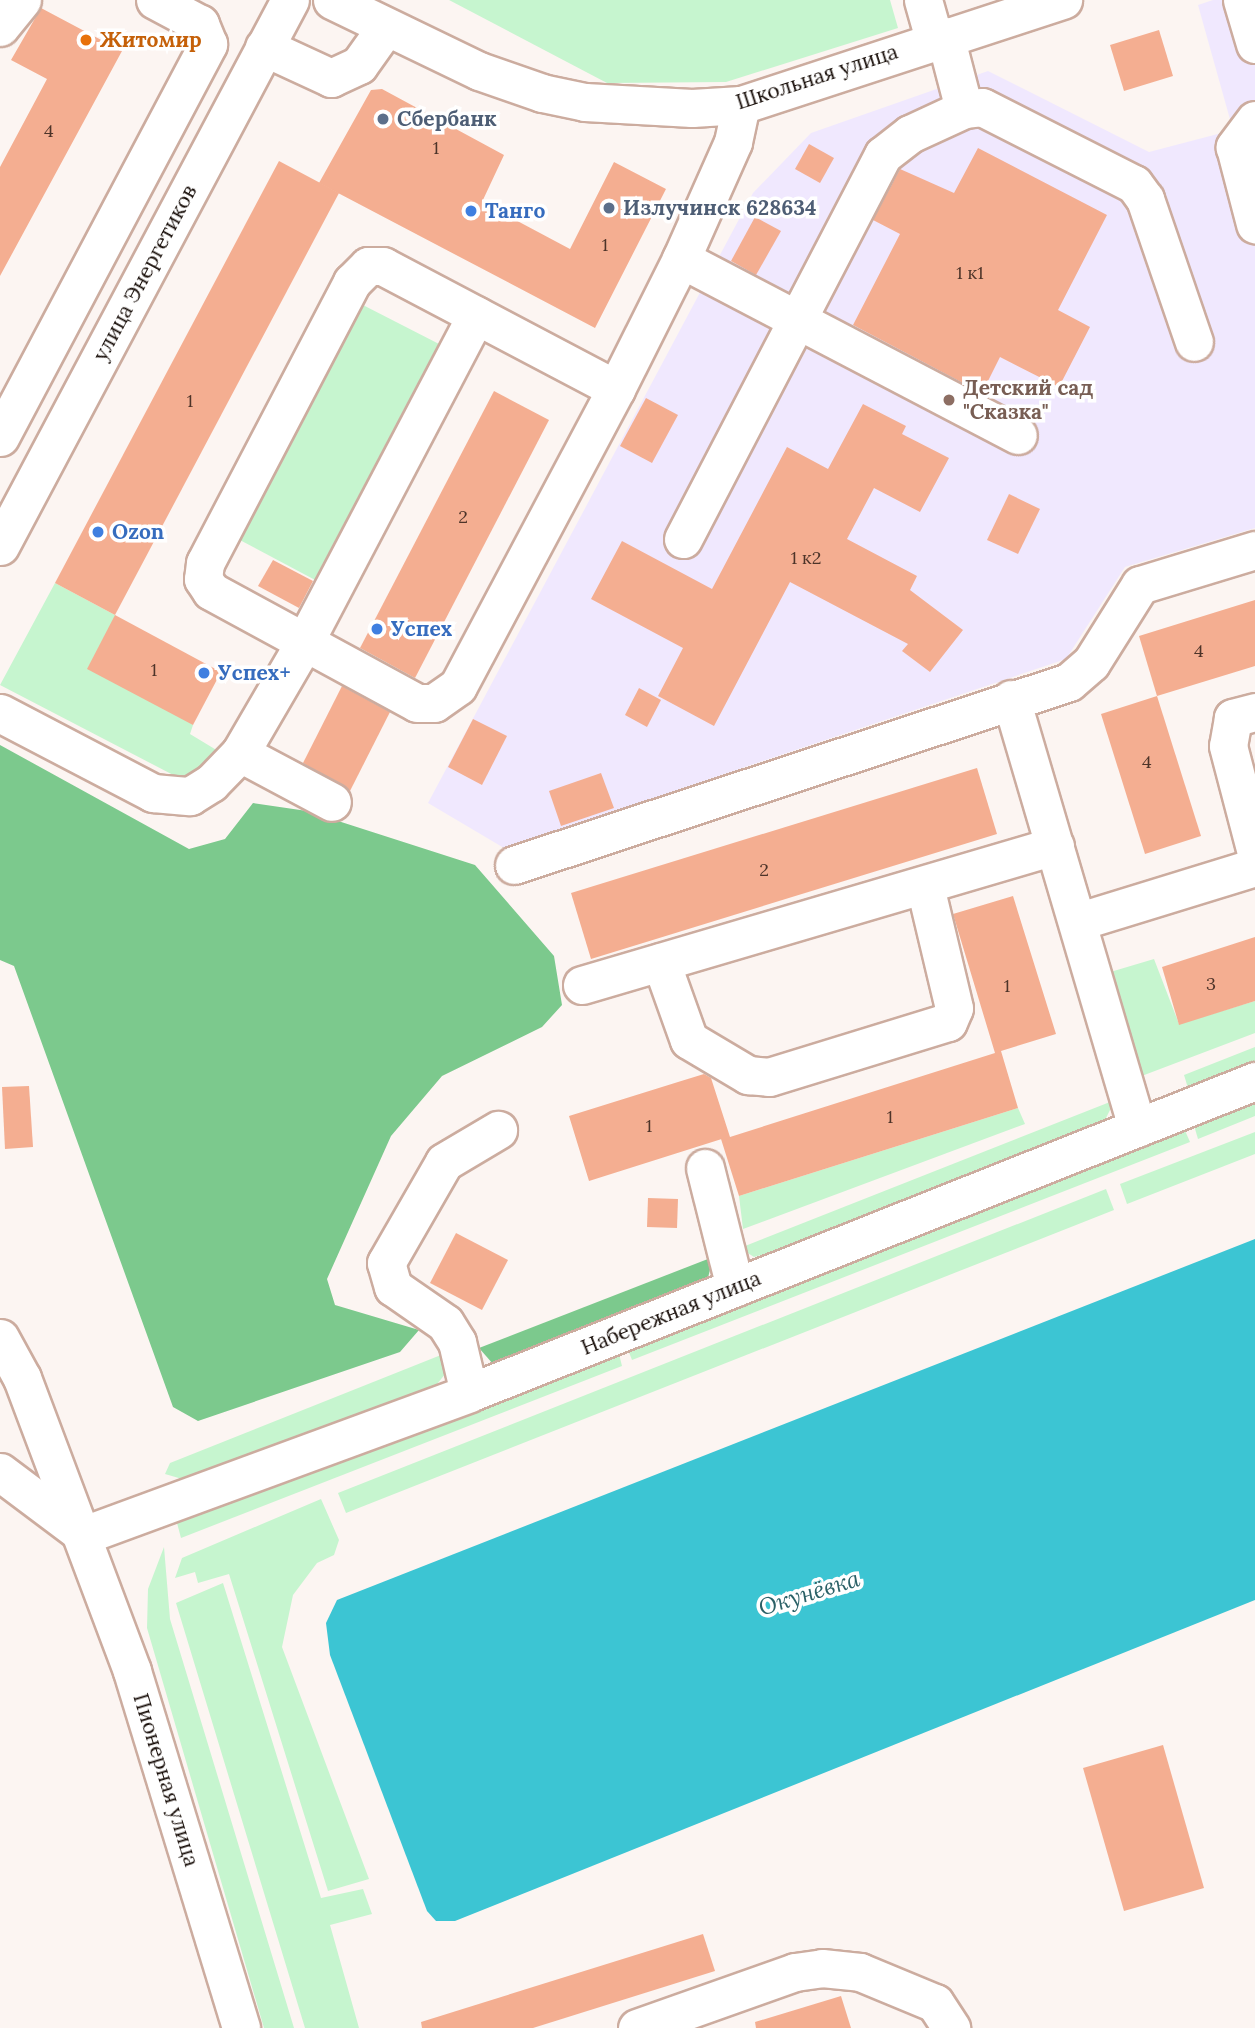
<!DOCTYPE html>
<meta charset="utf-8">
<style>
body{margin:0}
#map{position:relative;width:1255px;height:2028px;overflow:hidden;background:#fcf5f2;font-family:Lora,serif}
div>[style]{position:absolute}
[style*='--x']{left:calc(var(--x)*1px);top:calc(var(--y)*1px);width:calc(var(--w)*1px);rotate:calc(var(--a)*1deg)}
.education>*{inset:0;background:#f0e8fe}
.green>*{inset:0;background:#c6f5cf}
.forest>*{inset:0;background:#7cc98d}
.water>*{inset:0;background:#3cc5d3}
.building>*{inset:0;background:#f4ae91}
.roads{filter:drop-shadow(2px 0 #ccac9f) drop-shadow(-2px 0 #ccac9f) drop-shadow(0 2px #ccac9f) drop-shadow(0 -2px #ccac9f)}
.minor>*{height:37px;margin:-18.5px;padding:0 18.5px;transform-origin:18.5px;border-radius:18.5px;background:#fff}
.dots>*{width:19px;height:19px;translate:-50% -50%;box-sizing:border-box;border:4px solid #fff;border-radius:50%}
span{translate:-50% -50%;white-space:nowrap;text-align:center;line-height:1.15;-webkit-text-stroke:7px #fff;paint-order:stroke}
.number-label{font-size:18px;color:#4d3429}
.number-label span{-webkit-text-stroke-width:0}
.food-label{font-size:21px;color:#c56008;font-weight:700}
.left{translate:0 -50%;text-align:left}
.street-label{font-size:21px;color:#150b06}
.service-label{font-size:21px;color:#4e5e75;font-weight:700}
.shop-label{font-size:21px;color:#366cbe;font-weight:700}
.education-label{font-size:21px;color:#785e54;font-weight:700}
.water-label{font-size:23px;color:#2b6167;font-style:italic}
</style>
<div id="map">
<div class="education">
<div style="clip-path:polygon(1213px 0,1255px 0,1255px 528px,1125px 567px,1066px 659px,504px 848px,428px 803px,753px 193px,811px 133px,988px 71px,1149px 152px,1233px 130px,1198px 5px)"></div>
</div>
<div class="green">
<div style="clip-path:polygon(449px 0,890px 0,898px 28px,726px 82px,607px 83px)"></div>
<div style="clip-path:polygon(359px 303px,441px 345px,317px 581px,236px 538px)"></div>
<div style="clip-path:polygon(55px 583px,115px 615px,193px 725px,190px 734px,223px 754px,196px 780px,179px 778px,0 685px)"></div>
<div style="clip-path:polygon(1154px 959px,1179px 1024px,1255px 1001px,1255px 1033px,1139px 1077px,1107px 973px)"></div>
<div style="clip-path:polygon(1255px 1047px,1255px 1062px,1188px 1088px,1184px 1075px)"></div>
<div style="clip-path:polygon(1255px 1097px,1255px 1116px,1198px 1139px,1193px 1122px)"></div>
<div style="clip-path:polygon(1115px 1100px,1105px 1120px,1092px 1126px,773px 1252px,754px 1257px,740px 1248px)"></div>
<div style="clip-path:polygon(1018px 1108px,1025px 1124px,743px 1229px,739px 1196px)"></div>
<div style="clip-path:polygon(1183px 1126px,1190px 1142px,632px 1360px,627px 1347px)"></div>
<div style="clip-path:polygon(1255px 1132px,1255px 1154px,1127px 1204px,1120px 1184px)"></div>
<div style="clip-path:polygon(1106px 1189px,1114px 1210px,346px 1513px,338px 1493px)"></div>
<div style="clip-path:polygon(618px 1350px,622px 1366px,181px 1538px,177px 1523px)"></div>
<div style="clip-path:polygon(446px 1353px,446px 1373px,433px 1389px,189px 1481px,165px 1474px,170px 1463px)"></div>
<div style="clip-path:polygon(321px 1499px,339px 1540px,334px 1555px,317px 1563px,293px 1595px,282px 1647px,369px 1879px,328px 1891px,229px 1574px,198px 1583px,195px 1572px,175px 1578px,182px 1558px)"></div>
<div style="clip-path:polygon(164px 1547px,170px 1619px,294px 2028px,264px 2028px,147px 1628px,148px 1589px)"></div>
<div style="clip-path:polygon(223px 1583px,321px 1898px,363px 1889px,372px 1914px,330px 1925px,359px 2028px,305px 2028px,176px 1603px)"></div>
</div>
<div class="forest">
<div style="clip-path:polygon(0 745px,189px 849px,225px 839px,253px 803px,307px 811px,475px 865px,554px 956px,562px 1005px,542px 1027px,442px 1076px,391px 1136px,327px 1279px,335px 1305px,419px 1330px,400px 1352px,198px 1421px,173px 1407px,14px 966px,0 960px)"></div>
<div style="clip-path:polygon(713px 1257px,708px 1278px,493px 1364px,479px 1348px)"></div>
</div>
<div class="water">
<div style="clip-path:polygon(1255px 1239px,1255px 1600px,455px 1921px,436px 1921px,427px 1911px,330px 1655px,326px 1623px,337px 1600px)"></div>
</div>
<div class="building">
<div style="clip-path:polygon(41px 8px,122px 51px,0 276px,0 167px,47px 79px,11px 60px)"></div>
<div style="clip-path:polygon(1159px 30px,1173px 76px,1124px 91px,1110px 45px)"></div>
<div style="clip-path:polygon(382px 89px,504px 155px,482px 202px,570px 249px,614px 162px,666px 189px,595px 328px,319px 183px,371px 90px)"></div>
<div style="clip-path:polygon(809px 144px,834px 158px,820px 183px,795px 169px)"></div>
<div style="clip-path:polygon(978px 148px,1107px 215px,1058px 310px,1090px 327px,1059px 387px,1000px 357px,982px 393px,853px 325px,900px 234px,873px 220px,900px 169px,954px 193px)"></div>
<div style="clip-path:polygon(279px 161px,339px 193px,115px 615px,55px 583px)"></div>
<div style="clip-path:polygon(755px 217px,781px 231px,756px 275px,731px 261px)"></div>
<div style="clip-path:polygon(494px 391px,549px 420px,415px 678px,360px 648px)"></div>
<div style="clip-path:polygon(646px 398px,678px 415px,652px 463px,620px 446px)"></div>
<div style="clip-path:polygon(863px 404px,906px 426px,902px 434px,949px 458px,920px 512px,874px 488px,847px 539px,917px 576px,910px 590px,963px 630px,930px 672px,902px 651px,908px 644px,790px 582px,714px 726px,658px 696px,683px 648px,591px 599px,622px 541px,712px 589px,787px 447px,828px 469px)"></div>
<div style="clip-path:polygon(1009px 494px,1040px 509px,1018px 554px,987px 540px)"></div>
<div style="clip-path:polygon(273px 560px,313px 581px,299px 608px,258px 586px)"></div>
<div style="clip-path:polygon(1255px 600px,1255px 666px,1157px 696px,1139px 636px)"></div>
<div style="clip-path:polygon(115px 615px,221px 672px,193px 725px,87px 669px)"></div>
<div style="clip-path:polygon(342px 686px,390px 712px,350px 791px,303px 763px)"></div>
<div style="clip-path:polygon(639px 688px,661px 700px,647px 727px,625px 715px)"></div>
<div style="clip-path:polygon(1157px 696px,1201px 836px,1145px 854px,1101px 714px)"></div>
<div style="clip-path:polygon(473px 719px,507px 736px,482px 785px,448px 767px)"></div>
<div style="clip-path:polygon(977px 768px,997px 834px,591px 959px,571px 893px)"></div>
<div style="clip-path:polygon(601px 773px,614px 808px,561px 826px,549px 791px)"></div>
<div style="clip-path:polygon(1013px 896px,1056px 1034px,1001px 1051px,1018px 1108px,739px 1196px,721px 1139px,728px 1137px,589px 1181px,569px 1116px,678px 1082px,704px 1074px,711px 1078px,730px 1137px,995px 1053px,953px 914px)"></div>
<div style="clip-path:polygon(1255px 937px,1255px 1001px,1179px 1025px,1162px 967px)"></div>
<div style="clip-path:polygon(29px 1086px,33px 1147px,5px 1149px,2px 1087px)"></div>
<div style="clip-path:polygon(648px 1198px,678px 1199px,677px 1228px,647px 1227px)"></div>
<div style="clip-path:polygon(456px 1233px,508px 1260px,482px 1310px,430px 1283px)"></div>
<div style="clip-path:polygon(1163px 1745px,1204px 1888px,1124px 1911px,1083px 1768px)"></div>
<div style="clip-path:polygon(703px 1934px,715px 1971px,533px 2028px,422px 2028px,421px 2022px)"></div>
<div style="clip-path:polygon(841px 1996px,851px 2028px,756px 2028px,755px 2022px)"></div>
</div>
<div class="roads">
<div class="minor">
<div style="--x:332;--y:0;--w:163;--a:25.8"></div>
<div style="--x:479;--y:71;--w:67;--a:19.2"></div>
<div style="--x:542;--y:93;--w:44;--a:11.8"></div>
<div style="--x:585;--y:102;--w:107;--a:3.2"></div>
<div style="--x:692;--y:108;--w:49;--a:-3.5"></div>
<div style="--x:741;--y:105;--w:339;--a:-18.1"></div>
<div style="--x:923;--y:0;--w:41;--a:74.2"></div>
<div style="--x:1242;--y:0;--w:46;--a:73.5"></div>
<div style="--x:0;--y:27;--w:35;--a:-51"></div>
<div style="--x:945;--y:36;--w:75;--a:75.4"></div>
<div style="--x:264;--y:47;--w:74;--a:24.8"></div>
<div style="--x:331;--y:78;--w:31;--a:-25"></div>
<div style="--x:359;--y:65;--w:47;--a:-54.6"></div>
<div style="--x:1255;--y:120;--w:34;--a:127"></div>
<div style="--x:1235;--y:147;--w:80;--a:75.4"></div>
<div style="--x:681;--y:259;--w:380;--a:27.6"></div>
<div style="--x:616;--y:389;--w:263;--a:-152.2"></div>
<div style="--x:383;--y:266;--w:15;--a:180"></div>
<div style="--x:368;--y:266;--w:23;--a:135"></div>
<div style="--x:352;--y:282;--w:317;--a:117.6"></div>
<div style="--x:205;--y:563;--w:16;--a:97"></div>
<div style="--x:203;--y:579;--w:14;--a:56"></div>
<div style="--x:211;--y:591;--w:234;--a:28.5"></div>
<div style="--x:417;--y:703;--w:17;--a:0"></div>
<div style="--x:434;--y:703;--w:29;--a:-35"></div>
<div style="--x:458;--y:686;--w:336;--a:-62"></div>
<div style="--x:616;--y:389;--w:145;--a:-63.4"></div>
<div style="--x:681;--y:259;--w:128;--a:-66"></div>
<div style="--x:733;--y:142;--w:38;--a:-78"></div>
<div style="--x:0;--y:437;--w:445;--a:-62.1"></div>
<div style="--x:208;--y:44;--w:22;--a:-112"></div>
<div style="--x:200;--y:24;--w:51;--a:-151.9"></div>
<div style="--x:683;--y:539;--w:433;--a:-62.5"></div>
<div style="--x:883;--y:155;--w:34;--a:-38"></div>
<div style="--x:910;--y:134;--w:60;--a:-24.8"></div>
<div style="--x:964;--y:109;--w:18;--a:-6"></div>
<div style="--x:982;--y:107;--w:170;--a:26.9"></div>
<div style="--x:1134;--y:184;--w:19;--a:54"></div>
<div style="--x:1145;--y:199;--w:151;--a:71.1"></div>
<div style="--x:0;--y:546;--w:618;--a:-62.03"></div>
<div style="--x:1011;--y:699;--w:447;--a:73.6"></div>
<div style="--x:1255;--y:712;--w:23;--a:165"></div>
<div style="--x:1233;--y:718;--w:28;--a:100"></div>
<div style="--x:1228;--y:746;--w:106;--a:75.3"></div>
<div style="--x:0;--y:713;--w:173;--a:27.6"></div>
<div style="--x:153;--y:793;--w:37;--a:5"></div>
<div style="--x:190;--y:796;--w:25;--a:-32"></div>
<div style="--x:211;--y:783;--w:42;--a:-46"></div>
<div style="--x:240;--y:753;--w:127;--a:-59.8"></div>
<div style="--x:304;--y:643;--w:370;--a:-62.3"></div>
<div style="--x:240;--y:753;--w:104;--a:28"></div>
<div style="--x:514;--y:865;--w:584;--a:-18.25"></div>
<div style="--x:1069;--y:682;--w:29;--a:-41"></div>
<div style="--x:1091;--y:663;--w:92;--a:-57.9"></div>
<div style="--x:1140;--y:585;--w:120;--a:-16.9"></div>
<div style="--x:1080;--y:921;--w:183;--a:-17.1"></div>
<div style="--x:661;--y:962;--w:83;--a:70.3"></div>
<div style="--x:689;--y:1040;--w:69;--a:30.7"></div>
<div style="--x:748;--y:1075;--w:21;--a:5"></div>
<div style="--x:769;--y:1077;--w:187;--a:-17.1"></div>
<div style="--x:948;--y:1022;--w:15;--a:-67"></div>
<div style="--x:954;--y:1008;--w:125;--a:-103.4"></div>
<div style="--x:582;--y:985;--w:493;--a:-16.4"></div>
<div style="--x:705;--y:1168;--w:123;--a:75.9"></div>
<div style="--x:0;--y:1338;--w:46;--a:61.2"></div>
<div style="--x:22;--y:1378;--w:313;--a:69.4"></div>
<div style="--x:132;--y:1671;--w:373;--a:73"></div>
<div style="--x:469;--y:1393;--w:52;--a:-103.2"></div>
<div style="--x:457;--y:1342;--w:22;--a:-122"></div>
<div style="--x:445;--y:1323;--w:63;--a:-145.3"></div>
<div style="--x:393;--y:1287;--w:25;--a:-106"></div>
<div style="--x:386;--y:1263;--w:116;--a:-60.1"></div>
<div style="--x:444;--y:1162;--w:63;--a:-30.7"></div>
<div style="--x:0;--y:1472;--w:105;--a:36.9"></div>
<div style="--x:84;--y:1535;--w:410;--a:-20.2"></div>
<div style="--x:469;--y:1393;--w:846;--a:-21.65"></div>
<div style="--x:637;--y:2028;--w:168;--a:-19.5"></div>
<div style="--x:795;--y:1972;--w:27;--a:-8"></div>
<div style="--x:822;--y:1968;--w:38;--a:6"></div>
<div style="--x:860;--y:1972;--w:81;--a:22.5"></div>
<div style="--x:935;--y:2003;--w:30;--a:57"></div>
</div>
</div>
<div class="dots">
<div style="left:86px;top:40px;background:#e8710a"></div>
<div style="left:383px;top:119px;background:#5c6f8a"></div>
<div style="left:609px;top:208px;background:#5c6f8a"></div>
<div style="left:471px;top:211px;background:#3f7fe0"></div>
<div style="left:949px;top:400px;background:#8d6e63"></div>
<div style="left:98px;top:532px;background:#3f7fe0"></div>
<div style="left:377px;top:629px;background:#3f7fe0"></div>
<div style="left:204px;top:673px;background:#3f7fe0"></div>
</div>
<div class="number-label">
<span style="left:49px;top:131px">4</span>
<span style="left:436px;top:148px">1</span>
<span style="left:605px;top:245px">1</span>
<span style="left:970px;top:273px">1 к1</span>
<span style="left:190px;top:401px">1</span>
<span style="left:463px;top:517px">2</span>
<span style="left:806px;top:558px">1 к2</span>
<span style="left:1199px;top:651px">4</span>
<span style="left:154px;top:670px">1</span>
<span style="left:1147px;top:762px">4</span>
<span style="left:764px;top:870px">2</span>
<span style="left:1211px;top:984px">3</span>
<span style="left:1007px;top:986px">1</span>
<span style="left:890px;top:1117px">1</span>
<span style="left:649px;top:1126px">1</span>
</div>
<div class="food-label">
<span class="left" style="left:100px;top:40px">Житомир</span>
</div>
<div class="street-label">
<span style="left:817px;top:77px;rotate:-18deg">Школьная улица</span>
<span style="left:145px;top:273px;rotate:-62deg">улица Энергетиков</span>
<span style="left:671px;top:1313px;rotate:-22deg">Набережная улица</span>
<span style="left:166px;top:1780px;rotate:73deg">Пионерная улица</span>
</div>
<div class="service-label">
<span class="left" style="left:397px;top:119px">Сбербанк</span>
<span class="left" style="left:623px;top:208px">Излучинск 628634</span>
</div>
<div class="shop-label">
<span class="left" style="left:485px;top:211px">Танго</span>
<span class="left" style="left:112px;top:532px">Ozon</span>
<span class="left" style="left:391px;top:629px">Успех</span>
<span class="left" style="left:218px;top:673px">Успех+</span>
</div>
<div class="education-label">
<span class="left" style="left:963px;top:400px">Детский сад<br>"Сказка"</span>
</div>
<div class="water-label">
<span style="left:809px;top:1593px;rotate:-17deg">Окунёвка</span>
</div>
</div>
